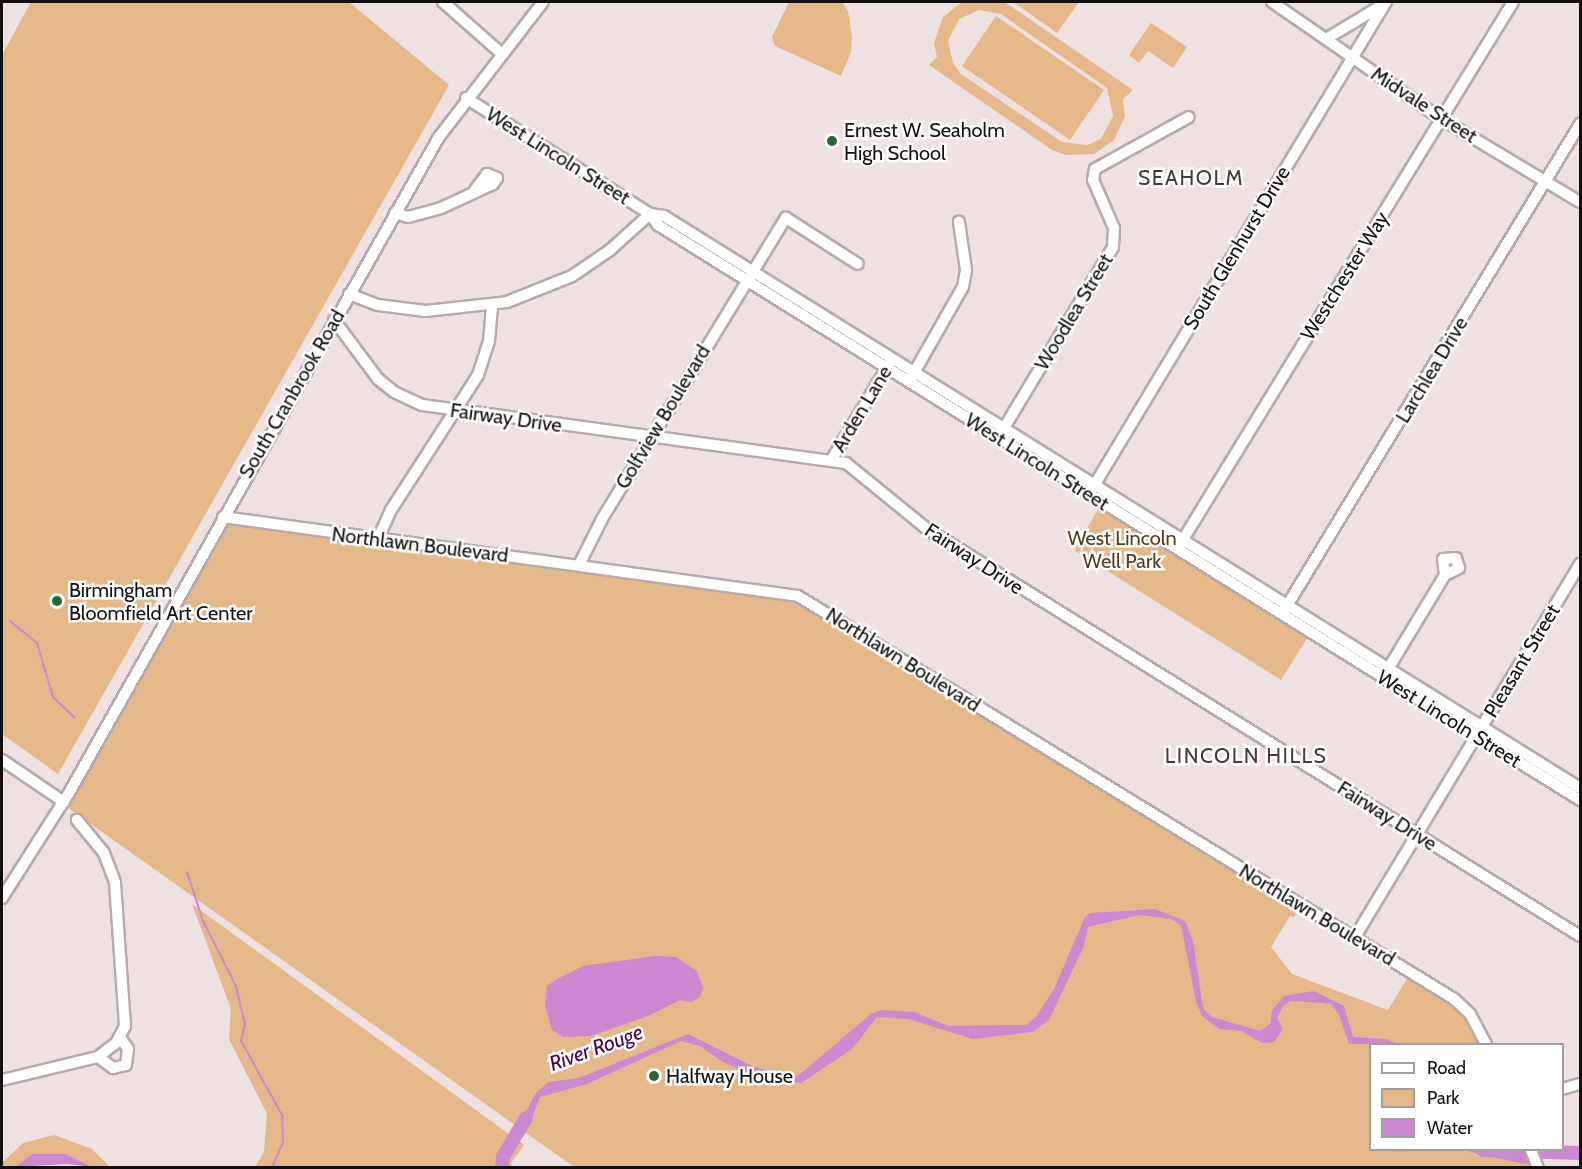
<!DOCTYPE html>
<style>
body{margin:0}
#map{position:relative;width:1582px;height:1169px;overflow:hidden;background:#efe1e1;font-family:Cabin,sans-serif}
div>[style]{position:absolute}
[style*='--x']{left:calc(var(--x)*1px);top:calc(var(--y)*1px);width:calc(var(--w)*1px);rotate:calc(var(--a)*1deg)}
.green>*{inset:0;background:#e4b888}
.water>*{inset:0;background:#cc88d1}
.stream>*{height:2px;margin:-1px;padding:0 1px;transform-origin:1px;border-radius:1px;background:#cc88d1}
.river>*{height:14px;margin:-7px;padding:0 7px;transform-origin:7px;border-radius:7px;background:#cc88d1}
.roads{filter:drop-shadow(2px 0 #b5a9a9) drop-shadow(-2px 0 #b5a9a9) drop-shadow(0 2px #b5a9a9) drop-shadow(0 -2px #b5a9a9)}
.minor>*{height:10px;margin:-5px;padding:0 5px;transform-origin:5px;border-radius:5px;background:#fff}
.dots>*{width:16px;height:16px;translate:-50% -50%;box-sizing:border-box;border:3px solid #fff;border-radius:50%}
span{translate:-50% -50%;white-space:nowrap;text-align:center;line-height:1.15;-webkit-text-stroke:5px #fff;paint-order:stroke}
.street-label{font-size:20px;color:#130f0f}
.poi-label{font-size:20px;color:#130f0f}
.left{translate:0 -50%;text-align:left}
.park-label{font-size:20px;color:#563a17}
.neighbourhood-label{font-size:21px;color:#453a3b;letter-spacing:1.5px}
.water-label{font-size:21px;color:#45044a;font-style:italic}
.frame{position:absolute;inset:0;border:3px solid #130f0f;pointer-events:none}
.legend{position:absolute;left:1369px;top:1043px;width:195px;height:108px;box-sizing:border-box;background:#fff;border:2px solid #a19f9f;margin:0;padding:8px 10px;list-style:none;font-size:18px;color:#130f0f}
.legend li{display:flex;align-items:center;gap:12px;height:30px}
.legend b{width:30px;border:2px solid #a19f9f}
</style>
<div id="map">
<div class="green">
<div style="clip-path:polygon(31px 2px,349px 2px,449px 85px,58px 774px,2px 734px,2px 55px)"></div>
<div style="clip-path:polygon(789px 2px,842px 2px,848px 11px,852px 38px,851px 52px,841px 76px,775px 46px,772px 37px)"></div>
<div style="clip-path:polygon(evenodd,962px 2px,1006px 3px,1133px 90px,1123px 99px,1125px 116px,1114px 140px,1094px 154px,1066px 155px,1052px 150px,929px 65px,937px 57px,934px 43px,943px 17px,962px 2px,979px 10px,1001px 14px,1107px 88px,1113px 116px,1101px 139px,1087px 145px,1062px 142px,961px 74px,953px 63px,948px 41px,959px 19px,979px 10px)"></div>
<div style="clip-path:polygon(1013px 2px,1079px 2px,1057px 33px)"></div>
<div style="clip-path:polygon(996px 16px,1104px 90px,1070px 140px,962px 66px)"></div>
<div style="clip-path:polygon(1151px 23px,1187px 47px,1173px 68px,1148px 51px,1139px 63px,1129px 55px)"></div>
<div style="clip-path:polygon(1099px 508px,1307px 638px,1281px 680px,1074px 550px)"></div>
<div style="clip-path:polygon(227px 519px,796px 592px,1299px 909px,1294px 917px,1290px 916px,1271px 947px,1292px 974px,1388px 1010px,1409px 975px,1465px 1016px,1479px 1044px,1370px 1044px,1370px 1150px,1524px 1150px,1532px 1167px,574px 1167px,64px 805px)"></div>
<div style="clip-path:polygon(192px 904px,524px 1145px,511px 1163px,512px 1167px,255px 1167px,264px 1152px,267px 1114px,229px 1039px,231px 1009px)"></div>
<div style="clip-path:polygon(54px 1135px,92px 1149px,110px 1167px,92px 1167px,66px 1154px,32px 1154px,15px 1167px,2px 1168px,2px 1163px,23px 1143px)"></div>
</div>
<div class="water">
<div style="clip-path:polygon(1155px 909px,1185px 921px,1193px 941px,1203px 1008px,1212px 1017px,1260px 1031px,1270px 1024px,1272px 1010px,1284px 996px,1314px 991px,1344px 1006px,1353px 1037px,1387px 1039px,1397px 1044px,1349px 1044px,1339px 1015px,1331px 1004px,1323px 1003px,1290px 1001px,1283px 1006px,1277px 1018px,1283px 1029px,1274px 1042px,1262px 1043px,1241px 1031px,1219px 1029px,1202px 1016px,1196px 1002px,1181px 925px,1171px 919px,1139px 915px,1088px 927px,1084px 946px,1049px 1020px,1032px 1032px,973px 1039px,908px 1019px,877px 1017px,852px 1049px,801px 1083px,769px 1081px,750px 1074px,723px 1062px,700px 1046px,681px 1041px,587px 1084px,540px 1097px,532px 1118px,519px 1134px,516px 1132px,535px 1094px,548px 1082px,579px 1078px,688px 1034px,754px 1067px,798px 1076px,872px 1013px,882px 1010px,914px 1012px,949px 1026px,1026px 1025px,1036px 1017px,1054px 989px,1085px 917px,1090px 913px)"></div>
<div style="clip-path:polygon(655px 956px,676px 957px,697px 971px,703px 987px,700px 997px,691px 1002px,680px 1000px,646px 1017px,591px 1036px,563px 1037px,552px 1030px,545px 1006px,547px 986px,555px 980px,583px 966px)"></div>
<div style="clip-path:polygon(1461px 1150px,1525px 1151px,1530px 1163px,1520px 1163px)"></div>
<div style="clip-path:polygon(32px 1154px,66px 1154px,92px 1167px,67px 1164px,15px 1167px)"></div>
</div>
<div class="stream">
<div style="--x:10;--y:621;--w:35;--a:39"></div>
<div style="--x:37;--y:643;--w:56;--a:73.5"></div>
<div style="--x:53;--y:697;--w:30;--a:44"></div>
<div style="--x:187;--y:872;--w:52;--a:71.9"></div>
<div style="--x:203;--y:921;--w:73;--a:63.1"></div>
<div style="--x:236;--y:986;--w:39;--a:77"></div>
<div style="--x:245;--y:1024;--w:17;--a:103"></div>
<div style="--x:241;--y:1041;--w:85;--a:61"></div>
<div style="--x:282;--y:1115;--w:27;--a:88"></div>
<div style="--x:283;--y:1142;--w:28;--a:113"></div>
</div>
<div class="river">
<div style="--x:1483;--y:1150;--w:97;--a:1.8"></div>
<div style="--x:502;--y:1168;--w:11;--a:-85"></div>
<div style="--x:503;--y:1157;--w:45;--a:-59.5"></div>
</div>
<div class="roads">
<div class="minor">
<div style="--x:443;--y:2;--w:79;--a:41.4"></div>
<div style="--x:1272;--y:2;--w:204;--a:34.6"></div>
<div style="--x:1440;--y:118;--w:163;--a:31"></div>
<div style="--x:1326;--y:39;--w:68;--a:-31.1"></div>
<div style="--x:466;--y:98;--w:218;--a:32.2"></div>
<div style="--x:650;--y:214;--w:14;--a:54"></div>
<div style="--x:658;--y:225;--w:1087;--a:31.95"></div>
<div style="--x:395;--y:213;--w:14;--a:17"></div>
<div style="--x:408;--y:217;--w:34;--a:-15"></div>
<div style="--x:441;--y:208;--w:57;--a:-24.8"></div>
<div style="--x:493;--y:184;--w:7;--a:-56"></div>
<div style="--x:497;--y:178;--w:11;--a:-158"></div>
<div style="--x:487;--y:174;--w:21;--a:127"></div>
<div style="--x:650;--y:214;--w:14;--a:8"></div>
<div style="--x:664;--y:216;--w:1080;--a:31.98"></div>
<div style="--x:349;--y:294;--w:31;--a:21"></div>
<div style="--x:378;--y:305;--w:48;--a:7.1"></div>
<div style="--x:426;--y:311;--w:81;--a:-6.3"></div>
<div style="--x:507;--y:302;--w:70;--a:-21.8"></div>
<div style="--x:572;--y:276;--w:46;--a:-34.4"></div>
<div style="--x:610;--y:250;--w:54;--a:-42"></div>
<div style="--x:334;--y:320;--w:74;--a:53.3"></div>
<div style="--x:378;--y:379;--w:21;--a:39"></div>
<div style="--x:394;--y:392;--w:31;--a:25"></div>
<div style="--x:422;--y:405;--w:428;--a:7.8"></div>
<div style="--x:846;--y:463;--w:104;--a:39.2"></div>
<div style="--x:927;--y:529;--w:769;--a:31.93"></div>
<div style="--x:911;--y:378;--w:105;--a:-60.3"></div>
<div style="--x:963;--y:287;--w:17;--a:-80"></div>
<div style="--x:966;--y:270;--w:49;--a:-98.3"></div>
<div style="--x:1001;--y:433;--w:217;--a:-58.9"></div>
<div style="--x:1113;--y:247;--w:19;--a:-87"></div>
<div style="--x:1114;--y:228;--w:52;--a:-113.6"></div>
<div style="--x:1093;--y:180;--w:11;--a:-80"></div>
<div style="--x:1095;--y:169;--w:107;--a:-29"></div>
<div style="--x:832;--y:459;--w:111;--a:-59"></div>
<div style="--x:1092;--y:489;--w:569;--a:-58.88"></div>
<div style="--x:223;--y:517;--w:580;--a:7.82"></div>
<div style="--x:798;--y:596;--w:770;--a:31.56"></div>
<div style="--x:1454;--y:999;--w:22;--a:43"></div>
<div style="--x:1470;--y:1014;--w:34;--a:62"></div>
<div style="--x:378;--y:539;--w:32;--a:-66"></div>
<div style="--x:391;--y:510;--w:161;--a:-57.2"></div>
<div style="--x:478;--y:375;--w:36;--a:-72"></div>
<div style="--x:489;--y:341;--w:35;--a:-85"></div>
<div style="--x:1179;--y:546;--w:638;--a:-58.45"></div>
<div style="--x:579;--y:565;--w:51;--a:-63.4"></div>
<div style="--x:602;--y:519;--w:353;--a:-58.6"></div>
<div style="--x:786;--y:218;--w:85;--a:32.6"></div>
<div style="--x:1285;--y:609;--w:568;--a:-58.69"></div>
<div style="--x:1385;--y:674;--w:116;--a:-58.8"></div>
<div style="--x:1445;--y:575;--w:16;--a:-27"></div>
<div style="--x:1459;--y:568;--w:10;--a:-107"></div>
<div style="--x:1456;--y:558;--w:13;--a:176"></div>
<div style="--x:1443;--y:559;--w:16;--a:83"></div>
<div style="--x:2;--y:760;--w:75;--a:34.1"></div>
<div style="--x:2;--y:898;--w:125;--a:-57.5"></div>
<div style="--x:69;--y:793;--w:753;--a:-60.58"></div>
<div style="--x:439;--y:137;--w:170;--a:-52.4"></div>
<div style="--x:1355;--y:937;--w:436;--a:-58.9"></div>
<div style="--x:98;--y:1057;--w:19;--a:36"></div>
<div style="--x:113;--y:1068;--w:13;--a:-13"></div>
<div style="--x:126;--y:1065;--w:16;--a:-83"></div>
<div style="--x:128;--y:1049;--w:14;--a:-124"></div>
<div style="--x:2;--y:1080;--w:99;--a:-13.5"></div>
<div style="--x:98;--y:1057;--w:23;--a:-38"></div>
<div style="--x:116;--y:1043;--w:19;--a:-62"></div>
<div style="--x:125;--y:1026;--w:144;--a:-94"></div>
<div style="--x:115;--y:882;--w:31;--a:-111"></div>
<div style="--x:104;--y:853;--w:43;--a:-129.3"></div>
<div style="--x:1562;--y:1089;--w:19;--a:-16"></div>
<div style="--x:1531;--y:1150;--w:19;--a:69"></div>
</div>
</div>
<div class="dots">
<div style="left:832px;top:141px;background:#246732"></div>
<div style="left:57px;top:601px;background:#246732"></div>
<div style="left:654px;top:1076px;background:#246732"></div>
</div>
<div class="street-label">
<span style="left:1424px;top:105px;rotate:33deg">Midvale Street</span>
<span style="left:558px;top:156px;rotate:32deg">West Lincoln Street</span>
<span style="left:1237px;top:248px;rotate:-59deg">South Glenhurst Drive</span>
<span style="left:1345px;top:276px;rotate:-58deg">Westchester Way</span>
<span style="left:1074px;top:312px;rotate:-59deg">Woodlea Street</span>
<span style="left:1432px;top:370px;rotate:-59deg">Larchlea Drive</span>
<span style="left:292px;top:394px;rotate:-60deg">South Cranbrook Road</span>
<span style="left:862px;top:409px;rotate:-59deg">Arden Lane</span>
<span style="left:663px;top:417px;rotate:-59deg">Golfview Boulevard</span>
<span style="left:506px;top:418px;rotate:8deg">Fairway Drive</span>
<span style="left:1037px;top:462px;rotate:32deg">West Lincoln Street</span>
<span style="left:420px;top:545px;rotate:7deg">Northlawn Boulevard</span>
<span style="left:974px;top:559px;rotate:33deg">Fairway Drive</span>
<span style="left:903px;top:660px;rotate:32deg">Northlawn Boulevard</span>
<span style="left:1522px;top:661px;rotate:-59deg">Pleasant Street</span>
<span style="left:1449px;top:719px;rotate:32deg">West Lincoln Street</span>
<span style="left:1387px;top:816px;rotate:32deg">Fairway Drive</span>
<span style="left:1317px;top:915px;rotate:31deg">Northlawn Boulevard</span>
</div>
<div class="poi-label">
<span class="left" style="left:844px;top:142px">Ernest W. Seaholm<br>High School</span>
<span class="left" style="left:69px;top:602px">Birmingham<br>Bloomfield Art Center</span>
<span class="left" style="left:666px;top:1076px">Halfway House</span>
</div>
<div class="park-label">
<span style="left:1122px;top:550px">West Lincoln<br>Well Park</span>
</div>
<div class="neighbourhood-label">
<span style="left:1191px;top:178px">SEAHOLM</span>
<span style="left:1246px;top:756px">LINCOLN HILLS</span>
</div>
<div class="water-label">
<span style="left:596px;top:1048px;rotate:-20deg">River Rouge</span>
</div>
<div class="frame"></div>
<ul class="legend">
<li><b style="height:8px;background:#fff"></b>Road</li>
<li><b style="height:16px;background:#e4b888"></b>Park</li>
<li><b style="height:16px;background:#cc88d1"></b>Water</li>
</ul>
</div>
